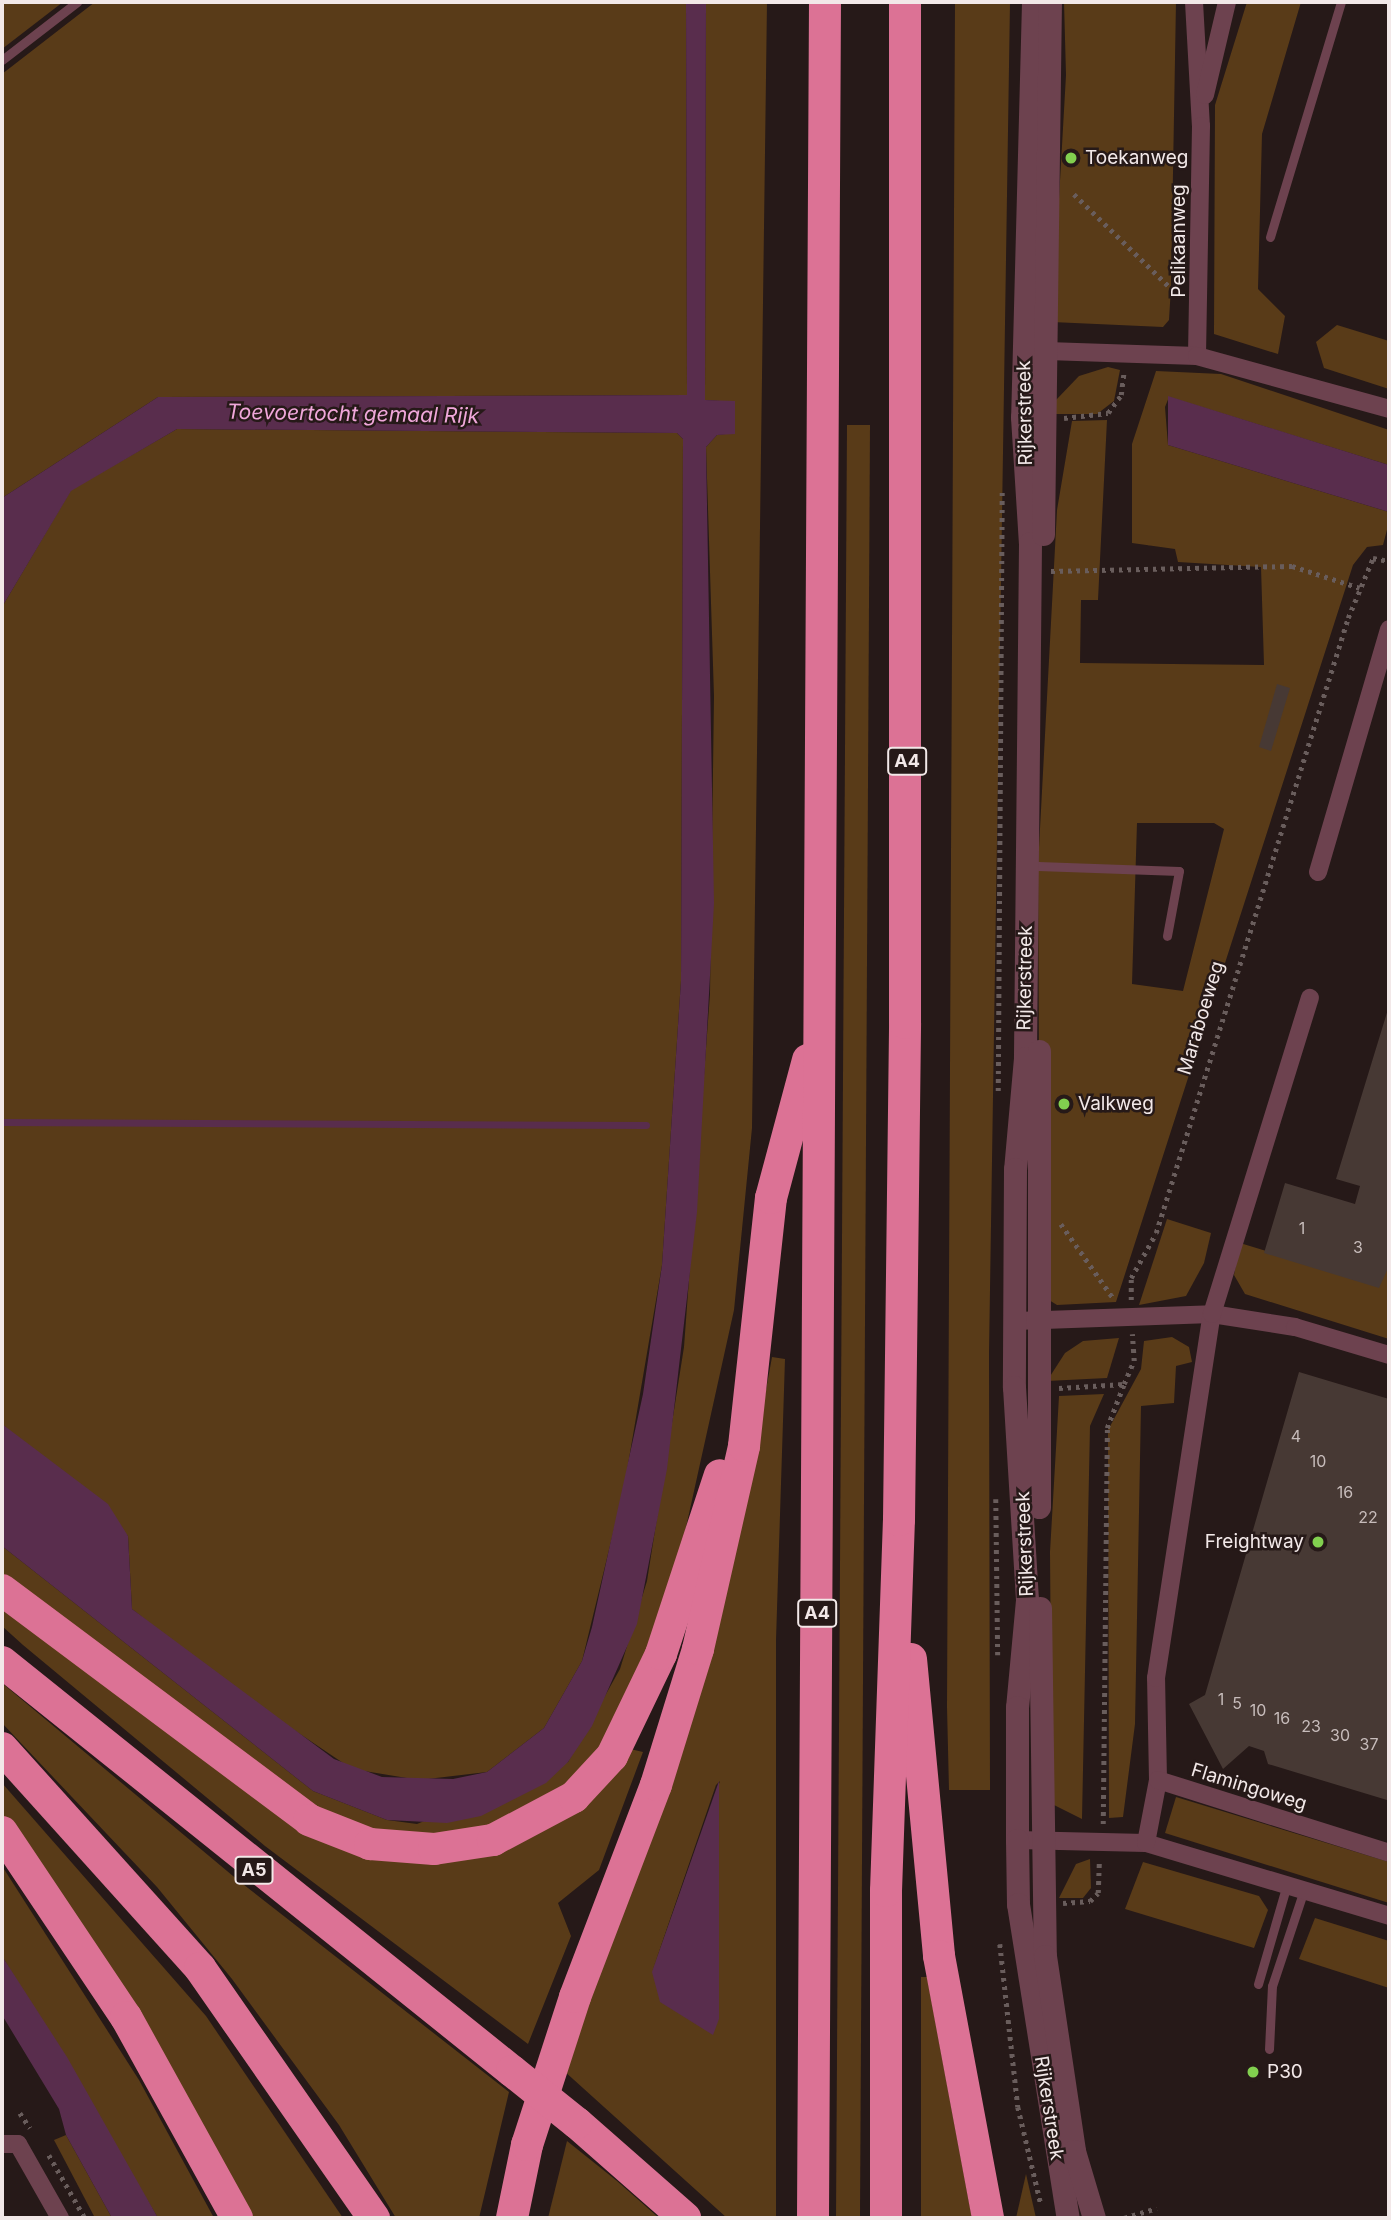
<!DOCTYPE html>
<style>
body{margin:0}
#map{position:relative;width:1391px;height:2220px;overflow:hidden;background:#261918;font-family:Inter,sans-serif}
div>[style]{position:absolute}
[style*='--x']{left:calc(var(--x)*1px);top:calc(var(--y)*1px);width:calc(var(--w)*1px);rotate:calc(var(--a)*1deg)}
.green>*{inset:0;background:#593b18}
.water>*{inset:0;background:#592d4d}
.stream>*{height:7px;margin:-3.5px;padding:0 3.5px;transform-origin:3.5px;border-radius:3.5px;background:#592d4d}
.building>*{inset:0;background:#473934}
.path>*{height:4.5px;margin-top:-2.25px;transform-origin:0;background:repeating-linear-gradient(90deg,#695d5c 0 3.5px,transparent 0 8.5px)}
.service>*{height:9px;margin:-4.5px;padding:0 4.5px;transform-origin:4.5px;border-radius:4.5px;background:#6d424f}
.minor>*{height:18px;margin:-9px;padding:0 9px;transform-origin:9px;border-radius:9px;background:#6d424f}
.tertiary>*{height:23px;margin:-11.5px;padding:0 11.5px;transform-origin:11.5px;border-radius:11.5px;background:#6d424f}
.motorway>*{height:32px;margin:-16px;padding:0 16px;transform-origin:16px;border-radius:16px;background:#dc7295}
.motorway-bridge>*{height:32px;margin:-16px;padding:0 16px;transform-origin:16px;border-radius:16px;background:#dc7295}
.dots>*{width:19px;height:19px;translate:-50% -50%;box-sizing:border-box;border:4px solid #261918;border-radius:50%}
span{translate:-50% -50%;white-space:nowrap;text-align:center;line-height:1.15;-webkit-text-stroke:5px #261918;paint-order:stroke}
.number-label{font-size:16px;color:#c7bcbb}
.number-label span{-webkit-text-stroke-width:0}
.shield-label span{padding:2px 5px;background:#261918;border:2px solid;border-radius:5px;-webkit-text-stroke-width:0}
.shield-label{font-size:18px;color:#f2e8e8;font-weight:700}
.poi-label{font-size:19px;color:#f2e8e8}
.left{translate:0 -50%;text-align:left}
.right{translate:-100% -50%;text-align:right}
.street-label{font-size:19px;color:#f2e8e8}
.water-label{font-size:21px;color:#f0a7da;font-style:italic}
.frame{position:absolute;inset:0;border:4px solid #f2e8e8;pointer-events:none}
</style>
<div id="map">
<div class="green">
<div style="clip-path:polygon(2px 2px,63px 2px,2px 49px)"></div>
<div style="clip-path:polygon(95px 2px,686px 2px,687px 395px,158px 397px,2px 498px,2px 74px)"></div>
<div style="clip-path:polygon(706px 2px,767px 2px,752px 1128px,734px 1310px,677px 1568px,631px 1710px,568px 1791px,488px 1833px,371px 1836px,313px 1813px,2px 1578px,2px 1546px,313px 1791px,387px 1820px,417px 1824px,568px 1762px,620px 1669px,647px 1581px,684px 1347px,710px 994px,714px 696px,706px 447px,717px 435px,734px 433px,735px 402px,705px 400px)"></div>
<div style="clip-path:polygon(955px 2px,1010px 2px,989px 1354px,990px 1790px,949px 1790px,947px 1707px)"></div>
<div style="clip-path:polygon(1064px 2px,1176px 2px,1171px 287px,1169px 320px,1163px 327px,1052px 322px,1066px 75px)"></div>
<div style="clip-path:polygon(1247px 2px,1301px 2px,1262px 134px,1258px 289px,1285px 316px,1278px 354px,1214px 334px,1215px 105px)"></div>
<div style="clip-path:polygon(1337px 325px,1389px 341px,1389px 389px,1324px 368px,1316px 342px)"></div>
<div style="clip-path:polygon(1108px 367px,1120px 370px,1114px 401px,1097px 414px,1054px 414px,1056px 400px,1079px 376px)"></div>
<div style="clip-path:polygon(evenodd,1156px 371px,1221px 374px,1389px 430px,1389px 465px,1169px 397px,1165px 407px,1168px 445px,1389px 512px,1389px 522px,1383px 545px,1367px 547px,1353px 565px,1116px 1302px,1057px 1305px,1049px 1300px,1040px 1270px,1038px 866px,1057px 510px,1072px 421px,1107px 420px,1098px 600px,1081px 600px,1080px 663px,1264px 665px,1261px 567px,1178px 562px,1175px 549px,1132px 543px,1132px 444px,1156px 371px,1137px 823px,1214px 823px,1224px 829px,1183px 991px,1132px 984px,1137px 823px)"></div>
<div style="clip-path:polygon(847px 425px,870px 425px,860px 2218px,836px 2218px)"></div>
<div style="clip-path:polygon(177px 429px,677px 433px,683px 439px,681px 981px,662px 1265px,624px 1488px,582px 1661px,544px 1728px,487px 1772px,419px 1780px,352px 1769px,236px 1691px,132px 1609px,128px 1536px,2px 1424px,2px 607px,71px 490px)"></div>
<div style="clip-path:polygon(1167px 1219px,1211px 1233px,1204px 1263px,1186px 1296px,1139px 1305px)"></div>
<div style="clip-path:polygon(1240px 1243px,1371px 1283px,1378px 1262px,1389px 1266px,1389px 1339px,1245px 1294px,1234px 1275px)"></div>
<div style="clip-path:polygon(1172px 1337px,1189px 1347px,1192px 1362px,1176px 1366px,1174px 1403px,1141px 1406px,1135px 1724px,1123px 1817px,1109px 1818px,1108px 1430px,1141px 1369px,1144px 1341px)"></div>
<div style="clip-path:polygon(1119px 1338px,1107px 1378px,1047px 1381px,1065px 1353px,1083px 1341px)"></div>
<div style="clip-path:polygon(evenodd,772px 1357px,785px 1359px,776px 1640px,776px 2218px,727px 2218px,563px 2070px,755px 1450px,772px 1357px,720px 1781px,652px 1972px,716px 1785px,720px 1781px)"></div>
<div style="clip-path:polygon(1104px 1394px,1090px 1426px,1082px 1819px,1052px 1804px,1050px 1552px,1059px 1396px)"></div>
<div style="clip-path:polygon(2px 1597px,309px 1828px,495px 1847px,626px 1748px,643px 1752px,599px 1870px,558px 1903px,571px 1936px,528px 2044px,265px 1846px,23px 1645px,2px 1626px)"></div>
<div style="clip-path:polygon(2px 1683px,239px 1881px,509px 2092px,479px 2218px,396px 2218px,339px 2125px,232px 1979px,157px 1887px,2px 1723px)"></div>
<div style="clip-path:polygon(2px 1783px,206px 2016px,343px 2218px,245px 2218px,2px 1820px)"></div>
<div style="clip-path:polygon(1176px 1797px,1389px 1862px,1389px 1903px,1165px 1833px)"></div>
<div style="clip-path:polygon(1090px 1859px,1091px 1888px,1083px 1898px,1059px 1898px,1076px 1864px)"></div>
<div style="clip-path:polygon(1143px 1862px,1259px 1896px,1268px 1910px,1254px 1948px,1125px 1909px)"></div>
<div style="clip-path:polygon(2px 1866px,139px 2080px,214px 2218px,158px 2218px,2px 1956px)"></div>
<div style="clip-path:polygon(1315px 1918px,1389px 1941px,1389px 1988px,1299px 1959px)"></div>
<div style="clip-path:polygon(921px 1977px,927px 1977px,972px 2218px,921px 2218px)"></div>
<div style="clip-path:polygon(66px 2135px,112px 2218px,95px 2218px,54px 2140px)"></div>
<div style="clip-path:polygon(567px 2141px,617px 2181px,659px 2218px,548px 2218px)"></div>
<div style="clip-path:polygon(1026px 2174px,1036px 2218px,1016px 2218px)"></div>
</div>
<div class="water">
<div style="clip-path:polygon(686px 2px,706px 2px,705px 400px,735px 401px,735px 434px,717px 435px,706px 447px,714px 903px,697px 1212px,667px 1469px,637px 1624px,592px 1726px,568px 1762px,546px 1783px,481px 1816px,447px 1823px,387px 1820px,313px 1791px,2px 1546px,2px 1424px,108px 1504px,128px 1536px,132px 1609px,334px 1759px,382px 1777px,453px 1779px,487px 1772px,544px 1728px,582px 1661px,592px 1627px,643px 1394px,662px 1265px,681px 981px,683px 439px,677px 433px,177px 429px,71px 491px,2px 607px,2px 498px,158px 397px,687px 395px)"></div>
<div style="clip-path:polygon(1168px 396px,1389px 465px,1389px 512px,1168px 445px)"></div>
<div style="clip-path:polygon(719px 1781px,719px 2019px,713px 2035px,660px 2002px,652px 1972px)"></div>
<div style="clip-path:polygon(2px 1956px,67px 2057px,158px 2218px,112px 2218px,66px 2135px,59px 2109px,2px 2015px)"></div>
</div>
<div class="stream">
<div style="--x:2;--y:1122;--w:644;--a:0.27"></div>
</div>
<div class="building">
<div style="clip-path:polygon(1277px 684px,1290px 688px,1271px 751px,1259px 747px)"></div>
<div style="clip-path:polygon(1389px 1006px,1389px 1266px,1379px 1288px,1264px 1253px,1285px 1183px,1355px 1204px,1360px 1186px,1336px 1179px)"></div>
<div style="clip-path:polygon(1299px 1372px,1389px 1399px,1387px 1800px,1268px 1764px,1264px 1751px,1249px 1746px,1223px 1769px,1189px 1704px,1205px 1695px)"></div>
</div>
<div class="path">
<div style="--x:1074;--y:194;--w:146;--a:44.2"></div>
<div style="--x:1064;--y:418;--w:44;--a:-6.5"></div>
<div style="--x:1108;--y:413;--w:22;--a:-54"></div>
<div style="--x:1121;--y:395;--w:25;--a:-83"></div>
<div style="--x:1051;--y:571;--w:241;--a:-1.2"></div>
<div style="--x:1292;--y:566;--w:71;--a:17.9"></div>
<div style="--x:998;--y:1091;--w:603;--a:-89.62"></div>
<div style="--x:1061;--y:1224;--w:92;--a:54.8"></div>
<div style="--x:1131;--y:1300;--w:22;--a:-90"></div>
<div style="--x:1131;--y:1278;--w:51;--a:-60.9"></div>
<div style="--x:1156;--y:1233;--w:644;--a:-72.66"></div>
<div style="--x:1348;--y:618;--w:65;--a:-67.4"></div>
<div style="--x:1373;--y:558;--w:16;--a:11"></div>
<div style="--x:1059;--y:1388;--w:65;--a:-3.5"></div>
<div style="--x:1124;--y:1384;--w:25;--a:-67"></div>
<div style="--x:1134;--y:1361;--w:27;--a:-94"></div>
<div style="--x:996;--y:1499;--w:156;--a:89.3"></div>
<div style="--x:1103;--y:1824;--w:396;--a:-89.4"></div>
<div style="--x:1107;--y:1428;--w:47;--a:-68.9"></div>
<div style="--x:1063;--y:1903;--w:27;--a:-4"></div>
<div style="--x:1090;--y:1901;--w:11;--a:-45"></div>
<div style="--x:1098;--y:1893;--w:33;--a:-88"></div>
<div style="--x:1000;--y:1944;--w:164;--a:83.7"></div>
<div style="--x:1018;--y:2107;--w:100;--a:76.7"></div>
<div style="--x:20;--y:2113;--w:18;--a:56"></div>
<div style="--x:49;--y:2155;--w:73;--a:60.3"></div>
<div style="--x:1124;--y:2218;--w:34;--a:-17"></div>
</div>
<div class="service">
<div style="--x:2;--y:60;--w:95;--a:-37.7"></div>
<div style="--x:1270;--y:237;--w:245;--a:-73.2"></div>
<div style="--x:1038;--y:866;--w:141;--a:2"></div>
<div style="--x:1179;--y:871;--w:66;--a:100.5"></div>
<div style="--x:1258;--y:1984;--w:104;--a:-73.8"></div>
<div style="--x:1269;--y:2049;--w:63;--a:-87.3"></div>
<div style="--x:1272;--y:1986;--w:101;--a:-71.6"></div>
</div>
<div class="minor">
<div style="--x:1194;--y:2;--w:124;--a:86.8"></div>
<div style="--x:1201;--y:126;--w:230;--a:91"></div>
<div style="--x:1205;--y:95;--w:96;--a:-76.7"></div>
<div style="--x:1047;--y:351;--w:150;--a:1.9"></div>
<div style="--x:1197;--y:356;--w:199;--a:15.4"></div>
<div style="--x:1318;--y:872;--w:253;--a:-73.7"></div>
<div style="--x:1015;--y:1321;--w:197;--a:-2"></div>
<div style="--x:1212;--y:1314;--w:84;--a:8.9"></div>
<div style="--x:1295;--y:1327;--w:98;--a:16.6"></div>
<div style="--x:1158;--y:1780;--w:102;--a:-91.1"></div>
<div style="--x:1156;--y:1678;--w:368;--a:-81.3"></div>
<div style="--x:1212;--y:1314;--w:331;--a:-72.8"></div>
<div style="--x:1017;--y:1840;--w:129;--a:1.3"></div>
<div style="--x:1146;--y:1843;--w:254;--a:16.7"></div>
<div style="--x:1146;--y:1843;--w:64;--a:-79.2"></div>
<div style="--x:1158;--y:1780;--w:242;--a:17.5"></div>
<div style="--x:2;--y:2144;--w:16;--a:0"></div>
<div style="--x:18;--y:2144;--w:85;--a:60.4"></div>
</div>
<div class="tertiary">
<div style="--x:1033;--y:2;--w:415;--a:91.5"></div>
<div style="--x:1022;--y:417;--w:126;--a:86.4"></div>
<div style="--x:1030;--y:543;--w:515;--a:90.56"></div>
<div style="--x:1025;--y:1058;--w:111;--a:95.1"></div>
<div style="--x:1015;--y:1169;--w:218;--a:90.3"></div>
<div style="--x:1014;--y:1387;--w:213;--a:86.5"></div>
<div style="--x:1027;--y:1600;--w:107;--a:95.3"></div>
<div style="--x:1017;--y:1707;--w:133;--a:90"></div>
<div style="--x:1017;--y:1840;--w:64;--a:89.1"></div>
<div style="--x:1018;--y:1904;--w:318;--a:81"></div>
<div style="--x:1043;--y:534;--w:532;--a:-89.25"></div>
<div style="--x:1039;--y:1051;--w:456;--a:90"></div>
<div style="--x:1040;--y:1608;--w:348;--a:89.2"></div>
<div style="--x:1045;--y:1956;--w:197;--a:81.5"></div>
<div style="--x:1074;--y:2151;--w:70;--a:73.4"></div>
</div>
<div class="motorway">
<div style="--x:2;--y:1590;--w:384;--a:36.8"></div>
<div style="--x:309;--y:1820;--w:66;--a:21.5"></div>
<div style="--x:370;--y:1844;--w:64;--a:4.5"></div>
<div style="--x:434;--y:1849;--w:60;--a:-8.7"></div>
<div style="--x:493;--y:1840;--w:92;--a:-28"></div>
<div style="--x:574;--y:1797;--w:56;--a:-47.2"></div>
<div style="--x:612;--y:1756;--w:113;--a:-64.3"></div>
<div style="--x:661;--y:1654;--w:188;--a:-71.8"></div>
<div style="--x:911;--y:1659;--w:298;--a:84.6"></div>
<div style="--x:939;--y:1956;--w:267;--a:79.4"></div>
<div style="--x:2;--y:1662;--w:654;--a:38.73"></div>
<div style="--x:2;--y:1748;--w:296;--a:48"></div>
<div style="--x:200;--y:1968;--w:305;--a:55.2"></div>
<div style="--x:2;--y:1832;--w:223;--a:56.2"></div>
<div style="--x:126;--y:2017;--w:230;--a:61.1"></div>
<div style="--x:577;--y:2123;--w:144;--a:41.3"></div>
<div style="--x:512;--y:2218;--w:75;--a:-78.4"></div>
<div style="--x:527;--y:2145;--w:156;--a:-72"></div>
<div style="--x:575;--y:1997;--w:227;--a:-69.1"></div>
<div style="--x:656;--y:1785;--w:142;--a:-72.8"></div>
<div style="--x:698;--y:1649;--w:208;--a:-77.2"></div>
<div style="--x:744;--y:1446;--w:249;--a:-83.8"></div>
<div style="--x:771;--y:1198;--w:143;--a:-75"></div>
<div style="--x:813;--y:2218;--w:2216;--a:-89.69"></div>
<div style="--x:886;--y:2218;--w:327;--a:-90"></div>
<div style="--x:886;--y:1891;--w:371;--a:-88"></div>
<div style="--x:899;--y:1520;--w:497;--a:-89.3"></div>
<div style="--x:905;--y:1023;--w:1021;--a:-90"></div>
</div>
<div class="motorway-bridge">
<div style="--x:512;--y:2071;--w:83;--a:38.7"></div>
</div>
<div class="dots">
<div style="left:1071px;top:158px;background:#82d04f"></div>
<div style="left:1064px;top:1104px;background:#82d04f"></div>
<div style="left:1318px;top:1542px;background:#82d04f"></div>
<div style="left:1253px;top:2072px;background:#82d04f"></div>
</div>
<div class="number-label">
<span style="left:1302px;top:1228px">1</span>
<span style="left:1358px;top:1247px">3</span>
<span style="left:1296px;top:1436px">4</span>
<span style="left:1318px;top:1461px">10</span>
<span style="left:1345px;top:1492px">16</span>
<span style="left:1368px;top:1517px">22</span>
<span style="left:1221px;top:1699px">1</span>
<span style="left:1237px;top:1703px">5</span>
<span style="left:1258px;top:1710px">10</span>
<span style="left:1282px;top:1718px">16</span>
<span style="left:1311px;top:1726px">23</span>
<span style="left:1340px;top:1735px">30</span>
<span style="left:1369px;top:1744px">37</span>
</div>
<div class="shield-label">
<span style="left:907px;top:761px">A4</span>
<span style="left:817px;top:1613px">A4</span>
<span style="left:254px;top:1870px">A5</span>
</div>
<div class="poi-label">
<span class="left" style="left:1085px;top:158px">Toekanweg</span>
<span class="left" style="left:1078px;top:1104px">Valkweg</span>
<span class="right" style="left:1304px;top:1542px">Freightway</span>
<span class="left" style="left:1267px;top:2072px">P30</span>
</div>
<div class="street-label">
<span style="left:1179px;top:241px;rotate:-90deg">Pelikaanweg</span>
<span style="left:1025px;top:413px;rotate:-91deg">Rijkerstreek</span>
<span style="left:1025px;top:978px;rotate:-89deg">Rijkerstreek</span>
<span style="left:1201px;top:1018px;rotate:-73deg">Maraboeweg</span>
<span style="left:1025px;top:1544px;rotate:-92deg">Rijkerstreek</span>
<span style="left:1249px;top:1787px;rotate:17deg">Flamingoweg</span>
<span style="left:1049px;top:2108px;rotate:81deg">Rijkerstreek</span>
</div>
<div class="water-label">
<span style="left:353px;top:414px;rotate:1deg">Toevoertocht gemaal Rijk</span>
</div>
<div class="frame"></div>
</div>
